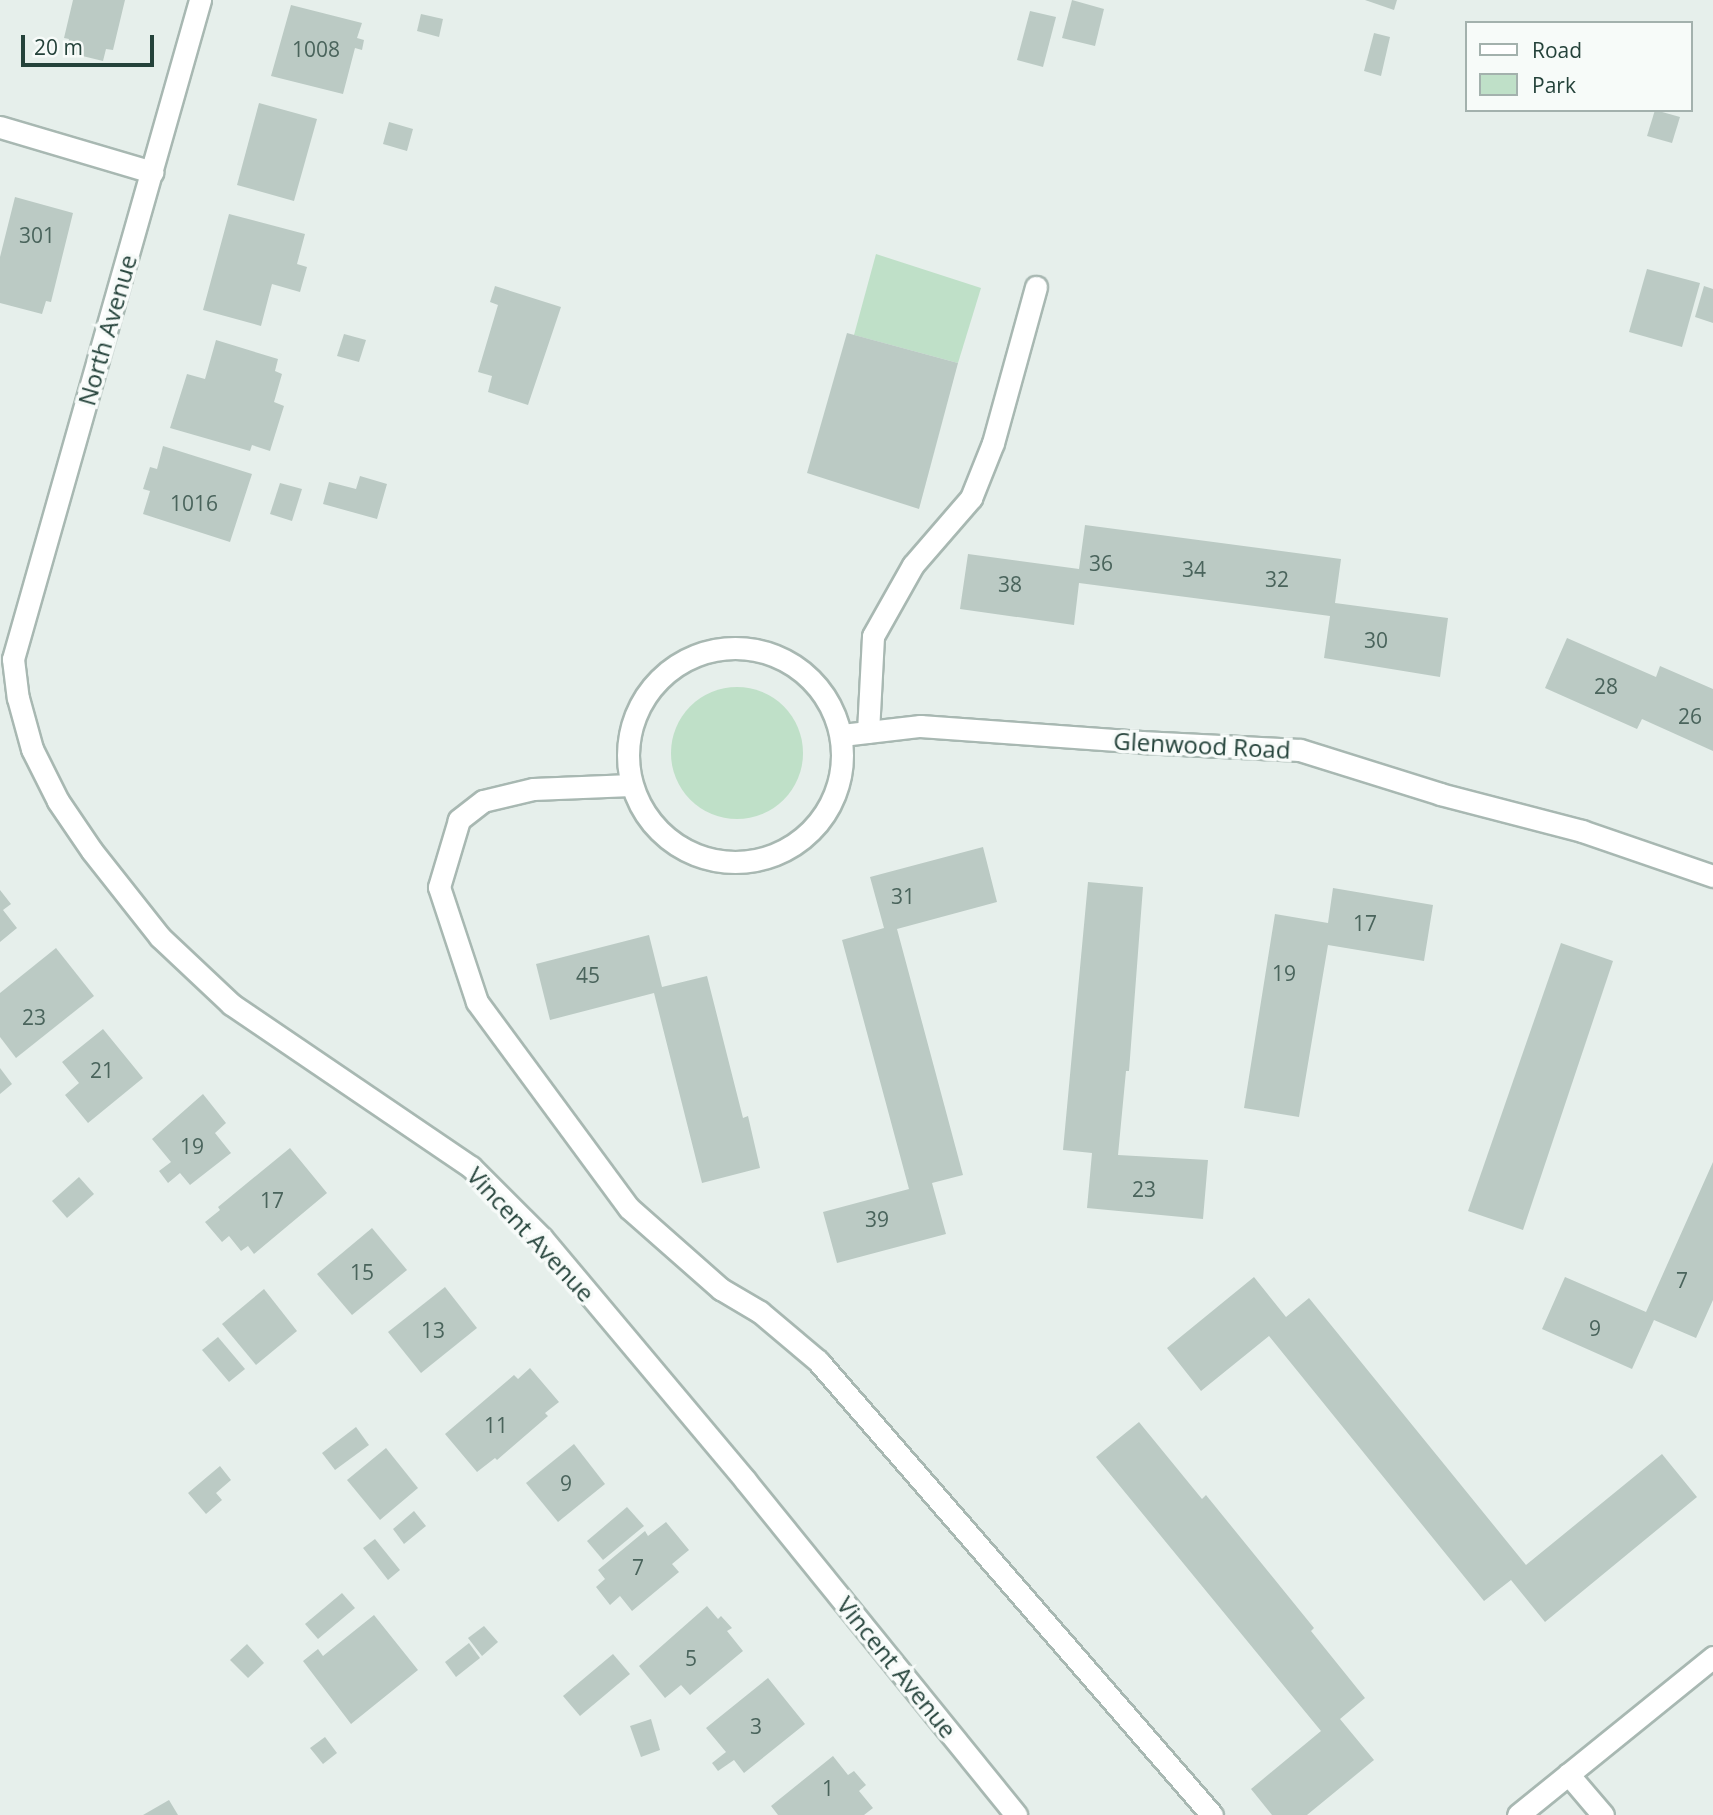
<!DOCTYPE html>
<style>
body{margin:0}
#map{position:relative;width:1713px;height:1815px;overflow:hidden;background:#e6efeb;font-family:"Open Sans",sans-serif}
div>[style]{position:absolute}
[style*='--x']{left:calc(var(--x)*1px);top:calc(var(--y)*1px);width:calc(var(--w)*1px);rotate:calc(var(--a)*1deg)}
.green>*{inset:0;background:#bfe0c8}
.round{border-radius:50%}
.building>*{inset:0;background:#bbcac4}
.roads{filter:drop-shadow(2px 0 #a8b8b2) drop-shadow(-2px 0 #a8b8b2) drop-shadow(0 2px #a8b8b2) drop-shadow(0 -2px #a8b8b2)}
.minor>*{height:21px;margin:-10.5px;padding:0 10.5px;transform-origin:10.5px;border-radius:10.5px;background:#fff}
.minor>.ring{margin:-10.5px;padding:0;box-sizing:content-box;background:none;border:21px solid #fff;border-radius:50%}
span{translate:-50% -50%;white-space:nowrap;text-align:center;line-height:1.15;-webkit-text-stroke:7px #f7fbf9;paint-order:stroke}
.number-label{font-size:21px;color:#4a645c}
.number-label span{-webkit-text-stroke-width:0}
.street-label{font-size:24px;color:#24423a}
.legend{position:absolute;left:1465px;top:21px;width:228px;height:91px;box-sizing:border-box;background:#f7fbf9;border:2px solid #a3b1ad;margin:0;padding:9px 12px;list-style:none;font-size:21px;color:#24423a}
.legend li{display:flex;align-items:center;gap:14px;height:35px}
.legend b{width:35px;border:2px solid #a3b1ad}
.scale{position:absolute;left:21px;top:35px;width:133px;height:32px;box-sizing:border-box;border:4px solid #24423a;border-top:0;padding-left:9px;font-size:21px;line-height:24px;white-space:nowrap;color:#24423a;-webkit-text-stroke:5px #f7fbf9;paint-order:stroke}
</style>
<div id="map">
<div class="green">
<div style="clip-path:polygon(876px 254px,981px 288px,958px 363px,854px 335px)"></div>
<div class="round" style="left:671px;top:687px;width:132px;height:132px"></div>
</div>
<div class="building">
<div style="clip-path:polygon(73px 0,125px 0,113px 50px,106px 49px,103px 61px,66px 52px,69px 39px,64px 38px)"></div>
<div style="clip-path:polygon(1072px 0,1104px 9px,1095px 46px,1062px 38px)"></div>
<div style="clip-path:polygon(1365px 0,1397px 0,1394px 10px)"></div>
<div style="clip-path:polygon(291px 5px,362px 23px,357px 38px,364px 40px,362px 50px,355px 48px,343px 94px,271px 76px)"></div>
<div style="clip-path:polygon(1030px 11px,1056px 17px,1043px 67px,1017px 60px)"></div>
<div style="clip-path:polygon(421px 14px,443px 19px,439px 37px,417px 31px)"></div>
<div style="clip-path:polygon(1374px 33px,1390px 37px,1381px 76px,1364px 71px)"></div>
<div style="clip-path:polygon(259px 103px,317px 119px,294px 201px,237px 185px)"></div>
<div style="clip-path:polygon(1655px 110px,1680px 117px,1672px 143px,1647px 136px)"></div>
<div style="clip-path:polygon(389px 122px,413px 129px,407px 151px,383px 144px)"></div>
<div style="clip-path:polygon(15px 197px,73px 213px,51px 302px,46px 301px,42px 314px,0 303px,0 257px)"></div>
<div style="clip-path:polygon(229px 214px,305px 234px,297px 264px,307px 267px,300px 292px,272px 284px,261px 326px,203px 310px)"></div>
<div style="clip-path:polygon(1647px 269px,1700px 283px,1682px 347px,1629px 332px)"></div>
<div style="clip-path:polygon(495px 286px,561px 307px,528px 405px,488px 392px,492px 376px,478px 372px,498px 305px,490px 302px)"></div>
<div style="clip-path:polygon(1704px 286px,1713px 289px,1713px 323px,1695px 317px)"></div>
<div style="clip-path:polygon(847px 333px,958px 363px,919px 509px,807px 473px)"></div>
<div style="clip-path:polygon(344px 334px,366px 340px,359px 362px,337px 356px)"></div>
<div style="clip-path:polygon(216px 340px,278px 359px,275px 371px,282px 374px,274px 402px,284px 406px,270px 451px,252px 445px,250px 451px,170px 428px,187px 374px,205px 379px)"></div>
<div style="clip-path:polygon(163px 446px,252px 474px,230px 542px,143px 514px,150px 491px,143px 489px,150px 467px,157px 469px)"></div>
<div style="clip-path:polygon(360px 476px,387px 484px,377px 519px,323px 504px,329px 482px,356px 489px)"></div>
<div style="clip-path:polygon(280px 483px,302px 489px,292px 521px,270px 514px)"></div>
<div style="clip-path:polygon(1085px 525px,1341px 559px,1335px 603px,1448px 618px,1440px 677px,1324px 658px,1330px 616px,1079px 583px,1074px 625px,960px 609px,968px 554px,1079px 569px)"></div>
<div style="clip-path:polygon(1567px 638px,1656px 677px,1660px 666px,1713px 689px,1713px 751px,1642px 719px,1637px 729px,1545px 688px)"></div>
<div style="clip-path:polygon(983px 847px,997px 902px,897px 929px,963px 1175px,932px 1183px,946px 1234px,837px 1263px,823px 1212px,909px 1189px,842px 940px,884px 928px,870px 877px)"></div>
<div style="clip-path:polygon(1088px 882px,1143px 887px,1129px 1071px,1126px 1071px,1118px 1155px,1208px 1160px,1203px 1219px,1087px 1208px,1092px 1153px,1063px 1150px)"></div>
<div style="clip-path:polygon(1333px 888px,1433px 905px,1424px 961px,1328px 945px,1299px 1117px,1244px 1108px,1275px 914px,1328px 923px)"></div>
<div style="clip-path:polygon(0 890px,11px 904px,3px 910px,17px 928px,0 942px)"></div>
<div style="clip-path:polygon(649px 935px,662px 987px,707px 976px,743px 1118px,748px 1116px,760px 1168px,702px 1183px,654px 993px,550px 1020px,536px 964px)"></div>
<div style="clip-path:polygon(1561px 943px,1613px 961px,1523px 1230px,1468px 1211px)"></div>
<div style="clip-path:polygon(56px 948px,94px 996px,16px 1058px,0 1037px,0 993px)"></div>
<div style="clip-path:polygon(103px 1029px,143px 1078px,88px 1123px,65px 1095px,79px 1083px,62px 1062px)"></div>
<div style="clip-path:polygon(0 1068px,12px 1084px,0 1094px)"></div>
<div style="clip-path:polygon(203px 1094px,226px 1123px,215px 1133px,231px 1153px,190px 1185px,180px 1173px,168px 1183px,159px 1171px,171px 1162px,152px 1139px)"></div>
<div style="clip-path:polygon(290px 1148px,327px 1193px,254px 1254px,248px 1246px,241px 1251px,229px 1236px,222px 1242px,205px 1222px,220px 1210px,218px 1207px)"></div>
<div style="clip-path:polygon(1713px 1162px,1713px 1300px,1696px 1338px,1654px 1320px,1632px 1369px,1542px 1329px,1565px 1277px,1646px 1312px)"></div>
<div style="clip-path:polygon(79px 1177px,94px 1194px,67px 1218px,52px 1201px)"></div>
<div style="clip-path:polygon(372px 1228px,407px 1270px,352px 1315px,317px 1274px)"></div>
<div style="clip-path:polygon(1254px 1277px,1286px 1317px,1309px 1298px,1526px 1565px,1662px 1454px,1697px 1497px,1545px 1622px,1511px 1580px,1484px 1601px,1269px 1336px,1201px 1391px,1167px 1348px)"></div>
<div style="clip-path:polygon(445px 1287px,477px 1328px,421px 1373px,388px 1332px)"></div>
<div style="clip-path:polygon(264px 1289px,297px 1331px,256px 1365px,222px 1324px)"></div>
<div style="clip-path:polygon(218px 1337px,245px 1369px,229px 1382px,202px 1350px)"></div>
<div style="clip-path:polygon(530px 1368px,559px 1402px,545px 1413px,548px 1416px,497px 1460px,495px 1458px,477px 1472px,445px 1434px,514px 1375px,518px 1379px)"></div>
<div style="clip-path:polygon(1139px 1422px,1202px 1499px,1206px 1495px,1314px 1628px,1311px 1631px,1365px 1698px,1340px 1719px,1374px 1760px,1307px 1815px,1272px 1815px,1251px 1789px,1321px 1731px,1096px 1457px)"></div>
<div style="clip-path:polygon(356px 1427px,369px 1445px,335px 1470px,322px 1453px)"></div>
<div style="clip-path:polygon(574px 1444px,605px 1484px,558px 1522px,526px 1483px)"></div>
<div style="clip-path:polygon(386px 1448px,418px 1488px,380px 1520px,347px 1480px)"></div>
<div style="clip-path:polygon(220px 1466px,231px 1480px,216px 1493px,222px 1500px,206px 1514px,188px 1493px)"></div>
<div style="clip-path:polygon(627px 1507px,644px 1526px,603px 1560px,587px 1541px)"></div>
<div style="clip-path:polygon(414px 1511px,426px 1526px,404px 1544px,393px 1529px)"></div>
<div style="clip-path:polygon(666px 1522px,689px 1550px,672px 1564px,679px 1572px,632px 1611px,620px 1596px,610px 1605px,596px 1587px,605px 1579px,598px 1570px,645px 1531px,648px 1536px)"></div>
<div style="clip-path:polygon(375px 1539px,400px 1570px,388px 1580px,363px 1548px)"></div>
<div style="clip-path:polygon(342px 1593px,355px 1608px,318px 1639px,305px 1624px)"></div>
<div style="clip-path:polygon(707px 1606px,718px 1619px,721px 1616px,732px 1628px,727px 1631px,743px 1651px,690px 1695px,681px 1685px,665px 1698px,639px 1666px)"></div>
<div style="clip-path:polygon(374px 1615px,418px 1670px,351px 1724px,303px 1661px,318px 1649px,323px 1656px)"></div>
<div style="clip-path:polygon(484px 1626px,498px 1642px,482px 1656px,468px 1638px)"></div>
<div style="clip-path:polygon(469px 1643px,480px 1658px,456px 1677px,445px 1662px)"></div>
<div style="clip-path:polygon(247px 1644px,264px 1663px,248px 1678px,230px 1660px)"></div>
<div style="clip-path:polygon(613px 1654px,630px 1674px,580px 1716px,563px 1696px)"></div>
<div style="clip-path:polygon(768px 1678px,805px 1724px,744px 1773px,734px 1760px,718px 1771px,712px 1763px,726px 1752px,706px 1728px)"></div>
<div style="clip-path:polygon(651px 1719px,660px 1750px,641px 1757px,630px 1726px)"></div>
<div style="clip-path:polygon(325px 1737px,337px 1753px,323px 1764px,310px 1748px)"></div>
<div style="clip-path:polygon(833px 1756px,848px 1775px,854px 1771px,866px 1785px,859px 1791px,873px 1808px,864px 1815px,778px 1815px,771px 1806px)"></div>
<div style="clip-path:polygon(169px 1800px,178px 1815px,143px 1815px)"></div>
</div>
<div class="roads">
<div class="minor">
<div style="--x:200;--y:0;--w:685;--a:105.84"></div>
<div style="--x:13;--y:659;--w:39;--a:83"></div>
<div style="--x:18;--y:698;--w:53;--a:74.6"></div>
<div style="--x:32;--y:749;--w:58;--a:63.4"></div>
<div style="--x:58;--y:801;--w:60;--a:55.8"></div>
<div style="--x:92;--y:851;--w:110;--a:51.7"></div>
<div style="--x:160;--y:937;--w:98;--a:43.3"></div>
<div style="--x:231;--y:1004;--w:290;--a:34.2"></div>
<div style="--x:471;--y:1167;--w:100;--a:45"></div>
<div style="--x:542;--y:1238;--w:316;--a:50"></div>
<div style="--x:745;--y:1480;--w:431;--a:51"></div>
<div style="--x:0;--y:127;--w:159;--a:16.5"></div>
<div class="ring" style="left:628px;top:648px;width:193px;height:193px"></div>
<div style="--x:868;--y:732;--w:96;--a:-87"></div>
<div style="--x:873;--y:636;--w:81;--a:-60.6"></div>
<div style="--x:913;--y:565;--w:89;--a:-49.1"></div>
<div style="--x:971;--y:498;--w:59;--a:-68.2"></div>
<div style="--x:993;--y:443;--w:162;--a:-74.6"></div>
<div style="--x:842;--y:735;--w:79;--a:-6.6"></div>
<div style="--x:920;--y:726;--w:222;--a:4.1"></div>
<div style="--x:1141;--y:742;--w:159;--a:2.9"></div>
<div style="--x:1300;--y:750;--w:147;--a:17.4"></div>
<div style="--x:1440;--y:794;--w:147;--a:14.6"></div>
<div style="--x:1582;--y:831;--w:139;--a:19"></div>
<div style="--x:631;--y:785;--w:98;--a:177.7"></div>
<div style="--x:533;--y:789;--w:51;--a:166.5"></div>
<div style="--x:483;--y:801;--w:31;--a:142"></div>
<div style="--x:459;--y:820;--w:70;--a:106.6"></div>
<div style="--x:439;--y:887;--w:121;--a:71.7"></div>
<div style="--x:477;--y:1002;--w:256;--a:53.6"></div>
<div style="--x:629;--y:1208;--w:123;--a:41.4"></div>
<div style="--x:721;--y:1289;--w:45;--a:30.5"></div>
<div style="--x:760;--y:1312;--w:76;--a:40.2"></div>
<div style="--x:818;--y:1361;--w:601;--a:49.05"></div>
<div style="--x:1568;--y:1774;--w:54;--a:49.5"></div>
<div style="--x:1518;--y:1815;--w:251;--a:-39"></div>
</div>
</div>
<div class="number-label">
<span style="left:316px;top:49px">1008</span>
<span style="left:37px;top:235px">301</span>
<span style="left:194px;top:503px">1016</span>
<span style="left:1101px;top:563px">36</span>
<span style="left:1194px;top:569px">34</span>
<span style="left:1277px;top:579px">32</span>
<span style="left:1010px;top:584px">38</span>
<span style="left:1376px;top:640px">30</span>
<span style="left:1606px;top:686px">28</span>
<span style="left:1690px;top:716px">26</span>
<span style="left:903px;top:896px">31</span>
<span style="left:1365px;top:923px">17</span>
<span style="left:1284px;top:973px">19</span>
<span style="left:588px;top:975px">45</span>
<span style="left:34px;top:1017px">23</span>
<span style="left:102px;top:1070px">21</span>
<span style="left:192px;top:1146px">19</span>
<span style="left:1144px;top:1189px">23</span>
<span style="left:272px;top:1200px">17</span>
<span style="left:877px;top:1219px">39</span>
<span style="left:362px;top:1272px">15</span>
<span style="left:1682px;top:1280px">7</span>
<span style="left:1595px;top:1328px">9</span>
<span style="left:433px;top:1330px">13</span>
<span style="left:496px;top:1425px">11</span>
<span style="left:566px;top:1483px">9</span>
<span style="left:638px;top:1567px">7</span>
<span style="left:691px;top:1658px">5</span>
<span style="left:756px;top:1726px">3</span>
<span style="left:828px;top:1788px">1</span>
</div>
<div class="street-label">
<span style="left:107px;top:330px;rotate:-74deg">North Avenue</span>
<span style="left:1202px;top:745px;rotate:3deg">Glenwood Road</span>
<span style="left:531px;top:1234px;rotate:47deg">Vincent Avenue</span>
<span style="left:897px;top:1667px;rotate:51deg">Vincent Avenue</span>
</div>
<ul class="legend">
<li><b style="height:9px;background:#fff"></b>Road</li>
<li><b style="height:19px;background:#bfe0c8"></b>Park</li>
</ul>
<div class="scale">20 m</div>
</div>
